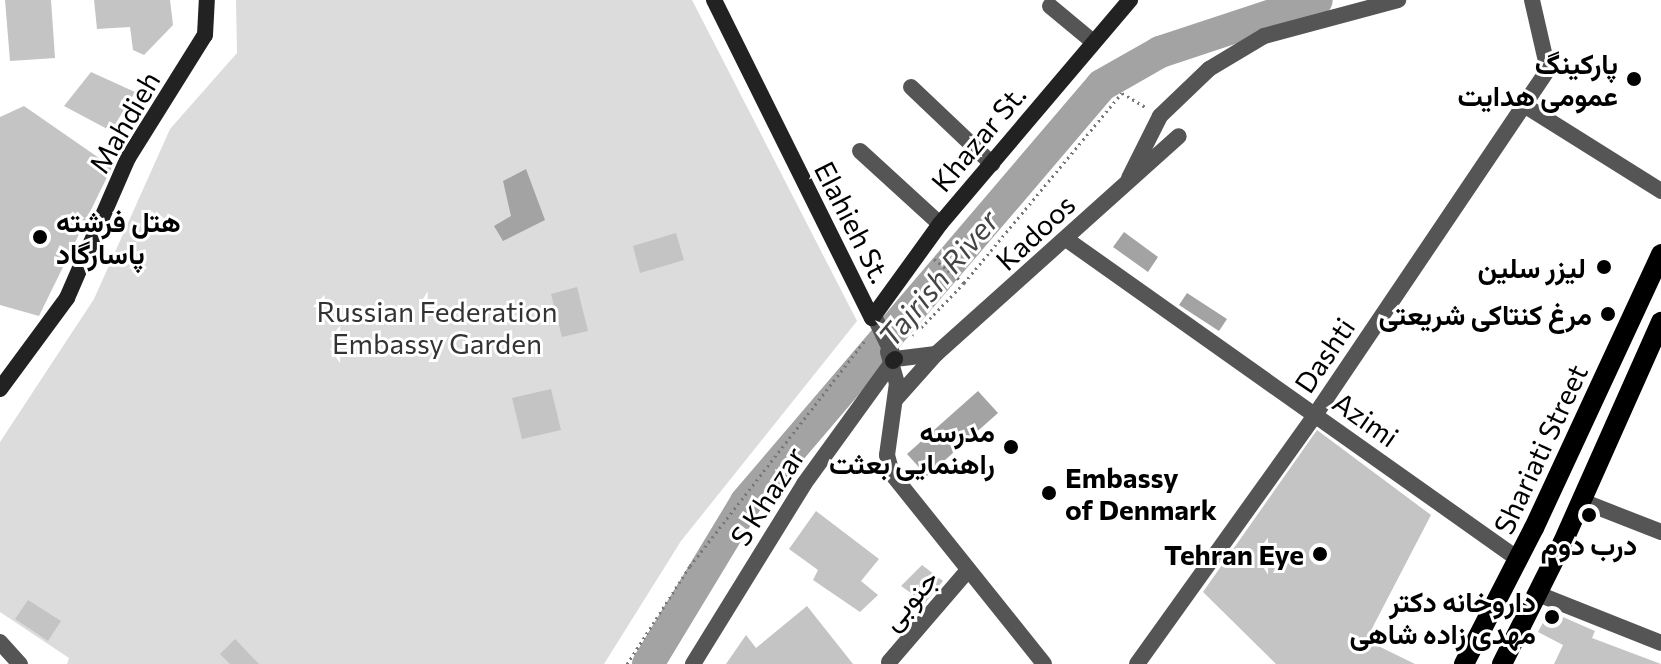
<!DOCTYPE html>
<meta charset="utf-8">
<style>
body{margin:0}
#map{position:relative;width:1661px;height:664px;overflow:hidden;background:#fff;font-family:Commissioner,Vazirmatn,sans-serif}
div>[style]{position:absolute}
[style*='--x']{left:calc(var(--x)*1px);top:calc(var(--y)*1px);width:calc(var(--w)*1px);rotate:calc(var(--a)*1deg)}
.green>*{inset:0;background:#dcdcdc}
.water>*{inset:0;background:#a3a3a3}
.river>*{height:32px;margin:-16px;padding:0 16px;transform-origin:16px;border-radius:16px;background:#a3a3a3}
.building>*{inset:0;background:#c4c4c4}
.path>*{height:3px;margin-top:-1.5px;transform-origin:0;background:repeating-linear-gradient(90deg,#777 0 2px,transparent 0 6px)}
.street>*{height:16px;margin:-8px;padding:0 8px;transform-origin:8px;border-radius:8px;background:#555}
.secondary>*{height:16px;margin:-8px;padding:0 8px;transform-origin:8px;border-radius:8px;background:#222}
.primary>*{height:20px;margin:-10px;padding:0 10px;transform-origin:10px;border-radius:10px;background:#000}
.dots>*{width:22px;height:22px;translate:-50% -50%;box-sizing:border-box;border:4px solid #fff;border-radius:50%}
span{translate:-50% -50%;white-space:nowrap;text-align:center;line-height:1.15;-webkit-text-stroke:6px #fff;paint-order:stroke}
.poi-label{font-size:28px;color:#000;font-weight:700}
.right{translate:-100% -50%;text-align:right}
.left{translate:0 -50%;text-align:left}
.street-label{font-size:28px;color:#000}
.park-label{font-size:28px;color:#333}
.water-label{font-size:30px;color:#444;font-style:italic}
</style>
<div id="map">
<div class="green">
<div style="clip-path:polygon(236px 0,692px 0,857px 321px,681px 541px,604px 664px,67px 664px,69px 658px,0 612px,0 442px,94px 299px,170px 129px,237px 53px)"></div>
</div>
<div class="water">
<div style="clip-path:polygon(526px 169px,545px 220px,503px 241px,494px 226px,511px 216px,503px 181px)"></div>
<div style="clip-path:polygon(1124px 232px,1158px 257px,1148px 272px,1113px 247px)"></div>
<div style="clip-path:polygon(1187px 293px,1227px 319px,1219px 331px,1179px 305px)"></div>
<div style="clip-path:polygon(978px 391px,998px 413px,927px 476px,907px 454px)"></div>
</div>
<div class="river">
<div style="--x:648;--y:664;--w:189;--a:-58.8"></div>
<div style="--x:746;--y:502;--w:548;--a:-49.51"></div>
<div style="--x:1102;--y:85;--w:67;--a:-29.6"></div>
<div style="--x:1160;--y:52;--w:165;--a:-18.3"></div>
</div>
<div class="building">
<div style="clip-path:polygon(5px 0,51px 0,55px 58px,10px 61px)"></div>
<div style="clip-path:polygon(94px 0,170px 0,173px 25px,144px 55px,133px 50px,130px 27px,97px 29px)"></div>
<div style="clip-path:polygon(91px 72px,135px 92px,111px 131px,64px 106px)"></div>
<div style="clip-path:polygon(24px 106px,112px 167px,39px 316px,0 305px,0 117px)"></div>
<div style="clip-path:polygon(676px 233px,684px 260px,640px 273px,633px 246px)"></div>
<div style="clip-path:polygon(577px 287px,588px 331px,562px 337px,551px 294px)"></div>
<div style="clip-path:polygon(551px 389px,561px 430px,522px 439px,512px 398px)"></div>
<div style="clip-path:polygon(1317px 430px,1431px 515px,1366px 640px,1415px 664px,1276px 664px,1203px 592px)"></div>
<div style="clip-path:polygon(816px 511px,879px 559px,861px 581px,878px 595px,860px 612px,813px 580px,818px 570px,789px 549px)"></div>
<div style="clip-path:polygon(922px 565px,943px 581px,925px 603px,901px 586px)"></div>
<div style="clip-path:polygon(28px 600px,61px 621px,48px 641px,15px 619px)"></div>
<div style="clip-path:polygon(807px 606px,853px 664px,726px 664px,746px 635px,756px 648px)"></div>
<div style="clip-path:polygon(1549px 611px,1595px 631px,1592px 638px,1661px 664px,1554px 664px,1563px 645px,1538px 632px)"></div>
<div style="clip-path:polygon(235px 639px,259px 664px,230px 664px,220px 654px)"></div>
</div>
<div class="path">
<div style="--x:934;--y:259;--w:38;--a:39"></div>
<div style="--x:964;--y:283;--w:247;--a:-50.3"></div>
<div style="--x:1122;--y:93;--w:27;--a:31"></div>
<div style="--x:913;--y:336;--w:74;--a:-46.1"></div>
<div style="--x:627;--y:664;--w:117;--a:-57.3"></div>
<div style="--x:690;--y:566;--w:287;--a:-52.2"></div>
</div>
<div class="street">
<div style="--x:1050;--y:6;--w:55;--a:39.8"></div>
<div style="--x:911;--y:87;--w:112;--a:43.5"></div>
<div style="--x:1524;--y:105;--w:162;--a:32.1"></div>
<div style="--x:860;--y:151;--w:108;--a:42.4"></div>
<div style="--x:1129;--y:178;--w:69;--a:-63.4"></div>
<div style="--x:1160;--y:116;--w:68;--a:-43.8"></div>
<div style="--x:1209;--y:69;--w:64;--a:-31"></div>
<div style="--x:1264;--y:36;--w:139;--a:-15"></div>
<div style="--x:1066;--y:239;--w:554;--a:35.3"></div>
<div style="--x:874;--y:316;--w:48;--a:64"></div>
<div style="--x:895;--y:359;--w:41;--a:-7"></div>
<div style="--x:936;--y:354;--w:326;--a:-41.9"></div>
<div style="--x:888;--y:352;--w:32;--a:74"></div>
<div style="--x:897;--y:383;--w:73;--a:97.9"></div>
<div style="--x:887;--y:455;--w:20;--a:75"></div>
<div style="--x:892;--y:474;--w:243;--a:51.3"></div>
<div style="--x:895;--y:400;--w:62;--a:-48.3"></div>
<div style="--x:1582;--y:501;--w:85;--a:21.4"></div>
<div style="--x:1538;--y:594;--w:132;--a:21.7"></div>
<div style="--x:0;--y:642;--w:30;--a:48"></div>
<div style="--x:889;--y:662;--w:121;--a:-49.3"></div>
<div style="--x:693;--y:664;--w:211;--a:-58.3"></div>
<div style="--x:804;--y:484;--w:152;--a:-54.1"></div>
<div style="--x:1137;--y:664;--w:306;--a:-54.4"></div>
<div style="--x:1315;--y:415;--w:416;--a:-56"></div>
<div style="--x:1548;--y:70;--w:72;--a:-102.9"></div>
</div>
<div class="secondary">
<div style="--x:714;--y:0;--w:355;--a:63.6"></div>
<div style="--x:872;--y:318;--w:116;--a:-54.1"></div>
<div style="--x:940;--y:224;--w:294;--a:-49.7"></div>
<div style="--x:893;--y:361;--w:3;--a:-45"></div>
<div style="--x:0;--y:389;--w:113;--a:-53.6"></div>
<div style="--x:67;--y:298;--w:153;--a:-66.5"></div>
<div style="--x:128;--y:158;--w:145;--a:-58"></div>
<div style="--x:205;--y:35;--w:35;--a:-87"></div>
</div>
<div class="primary">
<div style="--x:1464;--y:664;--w:153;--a:-62.8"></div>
<div style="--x:1534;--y:528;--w:302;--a:-65.1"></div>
<div style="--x:1502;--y:664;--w:136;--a:-63.4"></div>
<div style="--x:1563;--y:542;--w:241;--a:-66"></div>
</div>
<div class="dots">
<div style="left:1634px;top:79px;background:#000"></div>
<div style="left:40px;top:237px;background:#000"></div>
<div style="left:1604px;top:267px;background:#000"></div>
<div style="left:1608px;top:314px;background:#000"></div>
<div style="left:1011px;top:447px;background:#000"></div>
<div style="left:1049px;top:493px;background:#000"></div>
<div style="left:1589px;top:515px;background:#000"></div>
<div style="left:1320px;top:554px;background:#000"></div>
<div style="left:1552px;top:617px;background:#000"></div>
</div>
<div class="poi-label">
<span class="right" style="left:1618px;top:79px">پارکینگ<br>عمومی هدایت</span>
<span class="left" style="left:56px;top:237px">هتل فرشته<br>پاسارگاد</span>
<span class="right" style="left:1586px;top:267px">لیزر سلین</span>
<span class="right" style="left:1592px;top:314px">مرغ کنتاکی شریعتی</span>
<span class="right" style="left:995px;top:447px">مدرسه<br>راهنمایی بعثت</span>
<span class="left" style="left:1065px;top:493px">Embassy<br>of Denmark</span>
<span style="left:1589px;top:544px">درب دوم</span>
<span class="right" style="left:1304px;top:554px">Tehran Eye</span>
<span class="right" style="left:1536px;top:617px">داروخانه دکتر<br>مهدی زاده شاهی</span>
</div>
<div class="street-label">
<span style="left:124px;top:122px;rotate:-60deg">Mahdieh</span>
<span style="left:978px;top:138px;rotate:-50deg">Khazar St.</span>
<span style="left:853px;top:222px;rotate:63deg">Elahieh St.</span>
<span style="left:1035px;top:232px;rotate:-43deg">Kadoos</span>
<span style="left:1324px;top:355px;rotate:-56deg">Dashti</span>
<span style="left:1366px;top:419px;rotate:35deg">Azimi</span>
<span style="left:1540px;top:449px;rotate:-65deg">Shariati Street</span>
<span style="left:767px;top:496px;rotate:-57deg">S Khazar</span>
<span style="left:909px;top:599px;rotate:-49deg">جنوبی</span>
</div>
<div class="park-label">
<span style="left:437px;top:327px">Russian Federation<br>Embassy Garden</span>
</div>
<div class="water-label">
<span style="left:938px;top:278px;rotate:-50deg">Tajrish River</span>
</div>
</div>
